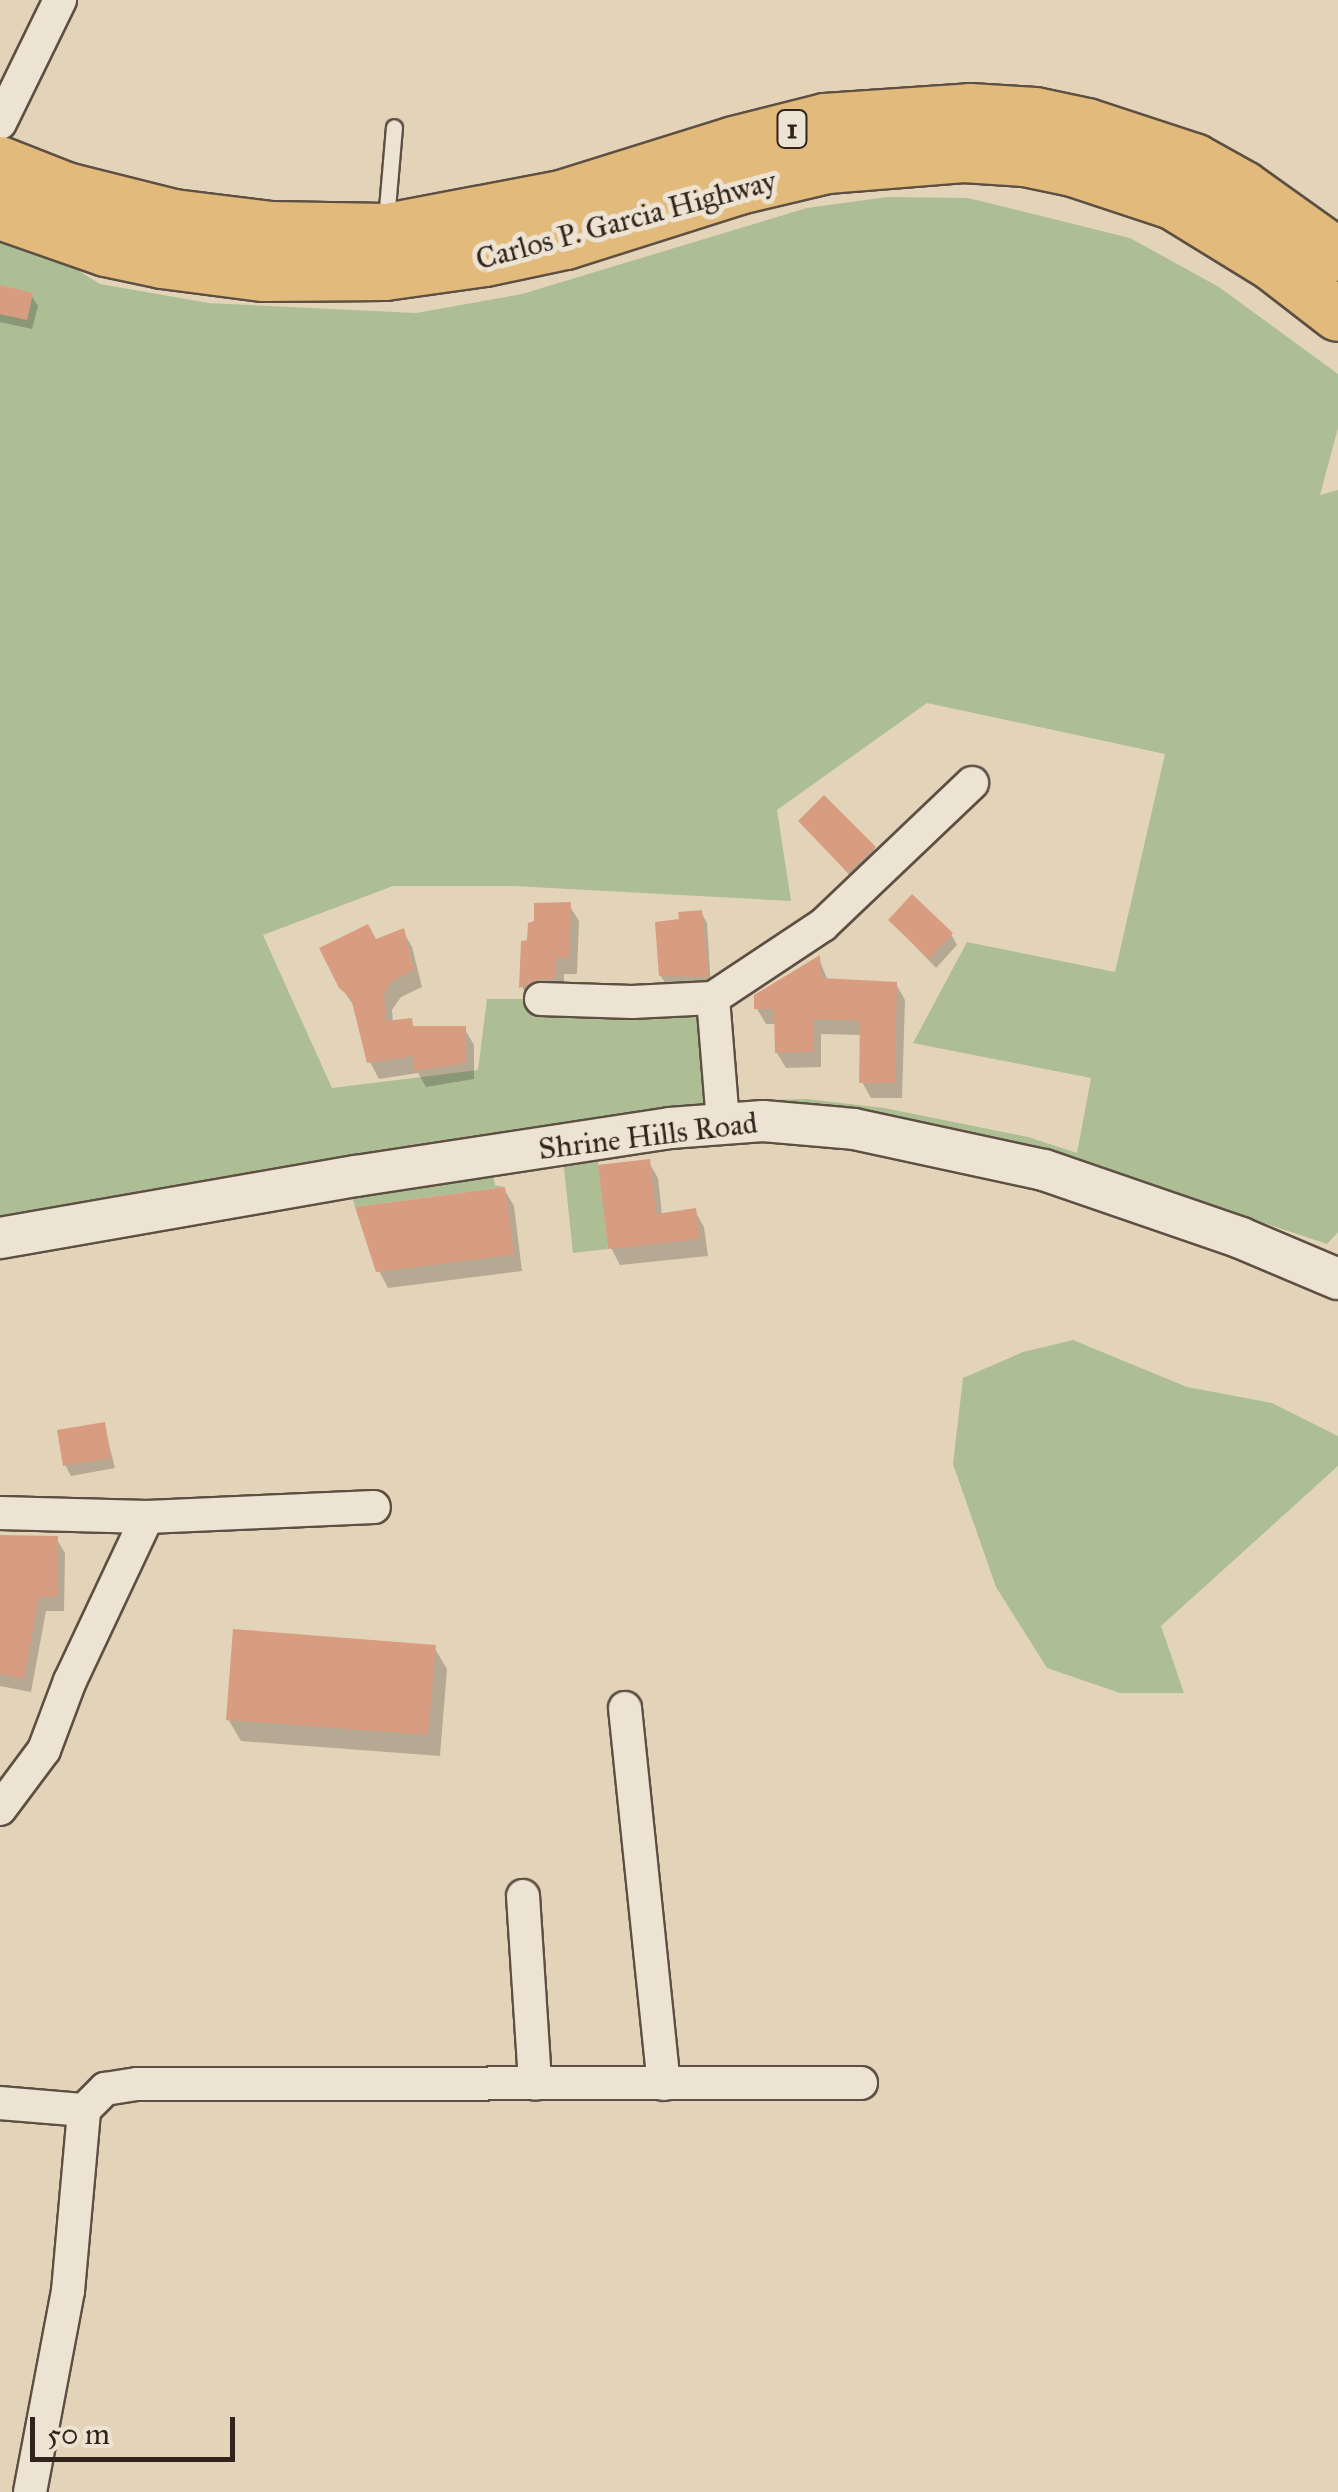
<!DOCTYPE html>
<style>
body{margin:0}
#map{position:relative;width:1338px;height:2492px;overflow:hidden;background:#e3d4b9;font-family:"IM FELL Great Primer",serif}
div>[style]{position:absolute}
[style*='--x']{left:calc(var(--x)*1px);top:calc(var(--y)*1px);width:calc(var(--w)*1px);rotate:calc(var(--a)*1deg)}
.green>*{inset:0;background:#adbe95}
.shadow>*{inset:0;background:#0003}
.building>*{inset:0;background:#d89c81}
.roads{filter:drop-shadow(2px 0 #5d5043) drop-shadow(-2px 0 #5d5043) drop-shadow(0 2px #5d5043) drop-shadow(0 -2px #5d5043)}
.service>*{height:15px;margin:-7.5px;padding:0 7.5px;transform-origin:7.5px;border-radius:7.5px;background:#ede3d2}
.minor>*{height:32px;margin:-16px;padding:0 16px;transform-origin:16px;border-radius:16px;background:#ede3d2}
.tertiary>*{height:40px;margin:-20px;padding:0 20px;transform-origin:20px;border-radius:20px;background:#ede3d2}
.trunk>*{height:52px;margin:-26px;padding:0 26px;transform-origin:26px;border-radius:26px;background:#e2ba7c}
span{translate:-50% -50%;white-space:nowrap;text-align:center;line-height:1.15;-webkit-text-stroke:10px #ede3d2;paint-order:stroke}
.shield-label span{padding:2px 8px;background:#ede3d2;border:2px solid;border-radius:8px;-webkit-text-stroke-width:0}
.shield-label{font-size:28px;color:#30241c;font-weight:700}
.street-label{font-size:30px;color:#30241c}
.scale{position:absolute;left:30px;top:2417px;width:205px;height:45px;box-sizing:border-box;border:5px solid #30241c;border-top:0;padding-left:12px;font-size:30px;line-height:35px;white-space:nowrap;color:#30241c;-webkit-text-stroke:8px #ede3d2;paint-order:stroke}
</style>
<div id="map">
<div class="green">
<div style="clip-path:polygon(evenodd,887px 197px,968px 198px,1130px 238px,1219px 287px,1338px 374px,1338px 428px,1320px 495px,1338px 490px,1338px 1232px,1327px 1244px,1049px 1151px,886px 1114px,789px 1105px,701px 1110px,0 1216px,0 222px,100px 284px,209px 303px,416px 313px,522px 294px,807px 208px,887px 197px,927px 703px,1165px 754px,1115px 972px,967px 942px,913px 1043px,1091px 1078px,1077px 1153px,1028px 1137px,884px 1108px,807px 1099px,721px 1101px,713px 998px,487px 999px,478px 1070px,332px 1088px,263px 935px,393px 886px,513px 886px,791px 901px,777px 810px,927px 703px)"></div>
<div style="clip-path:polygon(597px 1153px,608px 1249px,573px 1253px,563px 1159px)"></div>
<div style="clip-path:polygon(492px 1171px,495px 1185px,505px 1187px,355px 1207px,351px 1193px)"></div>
<div style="clip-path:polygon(1073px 1340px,1187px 1387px,1272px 1403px,1338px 1436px,1338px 1466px,1161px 1626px,1184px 1693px,1120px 1693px,1047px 1668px,996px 1587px,953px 1464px,963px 1378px,1023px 1352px)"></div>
</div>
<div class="shadow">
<div style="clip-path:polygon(0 287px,31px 295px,38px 306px,32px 329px,0 322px)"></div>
<div style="clip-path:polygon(801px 822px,874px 849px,880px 859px,856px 882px)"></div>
<div style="clip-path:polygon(569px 905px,579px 921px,577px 974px,564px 974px,564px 995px,531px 1003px,522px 987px,523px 943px,529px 942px)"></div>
<div style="clip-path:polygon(701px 912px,707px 923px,711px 988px,667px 986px,661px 976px,682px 922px)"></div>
<div style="clip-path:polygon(891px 921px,951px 934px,957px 945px,936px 968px)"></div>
<div style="clip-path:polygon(403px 931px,412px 947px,422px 987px,401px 997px,392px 1010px,393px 1023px,410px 1021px,415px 1029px,464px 1028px,474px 1045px,474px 1079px,426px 1087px,418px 1073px,379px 1079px,370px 1062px,356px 1009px,341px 987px,376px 942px)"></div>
<div style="clip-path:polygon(819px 959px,828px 981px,896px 984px,905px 1000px,902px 1098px,871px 1098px,862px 1082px,862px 1035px,821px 1034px,821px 1067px,786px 1068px,777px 1053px,776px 1024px,766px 1024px,757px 1009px)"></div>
<div style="clip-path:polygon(648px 1161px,658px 1178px,662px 1215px,695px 1211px,704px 1227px,708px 1256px,620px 1265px,611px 1248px)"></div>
<div style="clip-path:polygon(504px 1189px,514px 1206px,522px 1271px,388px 1288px,379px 1271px)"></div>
<div style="clip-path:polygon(104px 1425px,115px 1468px,71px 1476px,65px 1465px)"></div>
<div style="clip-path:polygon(0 1538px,56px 1538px,65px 1553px,64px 1611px,46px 1611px,31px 1692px,0 1686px)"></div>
<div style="clip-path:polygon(434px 1647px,447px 1669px,440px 1756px,241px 1741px,228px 1719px)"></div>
</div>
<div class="building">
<div style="clip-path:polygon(0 285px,33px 293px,27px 320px,0 314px)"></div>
<div style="clip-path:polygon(824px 795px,876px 847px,848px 873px,798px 821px)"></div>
<div style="clip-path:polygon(912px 894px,953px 933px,929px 959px,888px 920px)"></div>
<div style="clip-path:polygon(571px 902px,569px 958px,556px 958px,555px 979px,541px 979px,519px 988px,521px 941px,527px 940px,528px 923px,534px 921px,534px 903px)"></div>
<div style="clip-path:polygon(702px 910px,709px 977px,659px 976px,655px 922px,679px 919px,678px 912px)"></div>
<div style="clip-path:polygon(368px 924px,376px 939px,404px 928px,414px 970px,392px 981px,384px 993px,386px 1021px,412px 1018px,413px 1026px,466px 1026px,466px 1063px,414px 1071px,413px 1056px,367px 1063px,351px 998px,339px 988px,319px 948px)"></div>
<div style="clip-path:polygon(820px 955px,821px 978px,897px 982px,895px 1083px,859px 1083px,860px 1021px,813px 1019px,814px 1052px,775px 1053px,774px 1009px,754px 1009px,754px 995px)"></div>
<div style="clip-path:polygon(650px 1159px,656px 1214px,696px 1208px,700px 1239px,608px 1249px,598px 1165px)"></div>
<div style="clip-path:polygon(505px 1187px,514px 1255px,376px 1272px,355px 1207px)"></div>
<div style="clip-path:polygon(105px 1422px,111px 1458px,63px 1466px,57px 1430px)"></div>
<div style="clip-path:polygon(0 1535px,58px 1536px,57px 1597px,39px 1597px,24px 1679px,0 1674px)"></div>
<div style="clip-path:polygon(233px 1629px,436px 1645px,428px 1735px,226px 1720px)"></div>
</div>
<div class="roads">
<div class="service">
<div style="--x:386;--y:220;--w:93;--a:-85.1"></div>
</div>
<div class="minor">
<div style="--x:0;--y:123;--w:137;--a:-64"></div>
<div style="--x:713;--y:998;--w:124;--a:85.4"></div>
<div style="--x:541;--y:999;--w:91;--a:1.9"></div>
<div style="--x:632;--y:1002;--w:81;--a:-2.8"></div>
<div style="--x:713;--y:998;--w:132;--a:-33.6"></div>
<div style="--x:823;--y:925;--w:206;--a:-43.6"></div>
<div style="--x:0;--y:1513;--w:147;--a:1.6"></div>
<div style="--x:147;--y:1517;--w:227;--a:-2.5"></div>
<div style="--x:625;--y:1708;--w:378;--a:84.1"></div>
<div style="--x:0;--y:1809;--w:74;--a:-53.3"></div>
<div style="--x:44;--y:1750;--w:74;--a:-69.4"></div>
<div style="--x:70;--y:1681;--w:181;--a:-64.8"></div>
<div style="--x:523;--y:1896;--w:188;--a:86.3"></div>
<div style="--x:0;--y:2103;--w:84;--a:4.8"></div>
<div style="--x:30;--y:2492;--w:205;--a:-79.3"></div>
<div style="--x:68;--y:2291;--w:182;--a:-84.9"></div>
<div style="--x:84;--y:2110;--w:30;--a:-45"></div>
<div style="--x:105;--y:2089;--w:32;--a:-9"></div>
<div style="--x:137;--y:2084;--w:724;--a:-0.08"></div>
</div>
<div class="tertiary">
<div style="--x:0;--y:1238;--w:361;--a:-9.9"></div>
<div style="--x:356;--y:1176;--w:318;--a:-8.7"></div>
<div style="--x:670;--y:1128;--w:93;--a:-4.3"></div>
<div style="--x:763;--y:1121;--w:91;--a:5"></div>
<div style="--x:854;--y:1129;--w:194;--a:12.2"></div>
<div style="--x:1044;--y:1170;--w:208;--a:19"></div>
<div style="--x:1241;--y:1238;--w:105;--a:22.9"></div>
</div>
<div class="trunk">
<div style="--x:0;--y:163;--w:71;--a:21.5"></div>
<div style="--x:66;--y:189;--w:111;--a:14"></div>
<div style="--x:174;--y:216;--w:98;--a:7.1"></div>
<div style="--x:271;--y:228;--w:116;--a:1"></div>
<div style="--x:387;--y:230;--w:177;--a:-10.7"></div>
<div style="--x:561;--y:197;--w:181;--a:-17.3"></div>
<div style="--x:734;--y:143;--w:94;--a:-14.2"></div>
<div style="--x:825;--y:120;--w:145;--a:-3.9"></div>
<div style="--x:970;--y:110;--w:65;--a:3.5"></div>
<div style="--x:1035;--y:114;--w:53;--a:11.9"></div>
<div style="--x:1087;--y:125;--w:113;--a:18.1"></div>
<div style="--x:1194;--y:160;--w:57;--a:29.2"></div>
<div style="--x:1244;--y:188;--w:115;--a:35.5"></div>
<div style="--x:0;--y:213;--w:112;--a:19.2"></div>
<div style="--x:106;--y:250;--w:57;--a:12.1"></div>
<div style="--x:162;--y:262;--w:103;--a:7.3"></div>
<div style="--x:264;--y:275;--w:121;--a:-0.5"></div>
<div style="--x:385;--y:274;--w:101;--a:-8"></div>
<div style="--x:485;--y:260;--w:83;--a:-11.9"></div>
<div style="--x:566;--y:243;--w:182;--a:-17.6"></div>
<div style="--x:739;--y:188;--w:90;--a:-13.4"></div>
<div style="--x:827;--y:167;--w:137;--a:-4.6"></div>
<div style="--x:964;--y:156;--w:61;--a:3.8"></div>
<div style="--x:1025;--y:160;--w:49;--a:11.8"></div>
<div style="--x:1073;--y:170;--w:105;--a:18.3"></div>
<div style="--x:1173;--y:203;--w:116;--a:31.6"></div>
<div style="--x:1272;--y:264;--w:83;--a:37.7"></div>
</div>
</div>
<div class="shield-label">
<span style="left:792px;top:129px">1</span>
</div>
<div class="street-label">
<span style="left:626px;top:220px;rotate:-15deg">Carlos P. Garcia Highway</span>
<span style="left:648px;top:1136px;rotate:-7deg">Shrine Hills Road</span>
</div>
<div class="scale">50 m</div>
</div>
